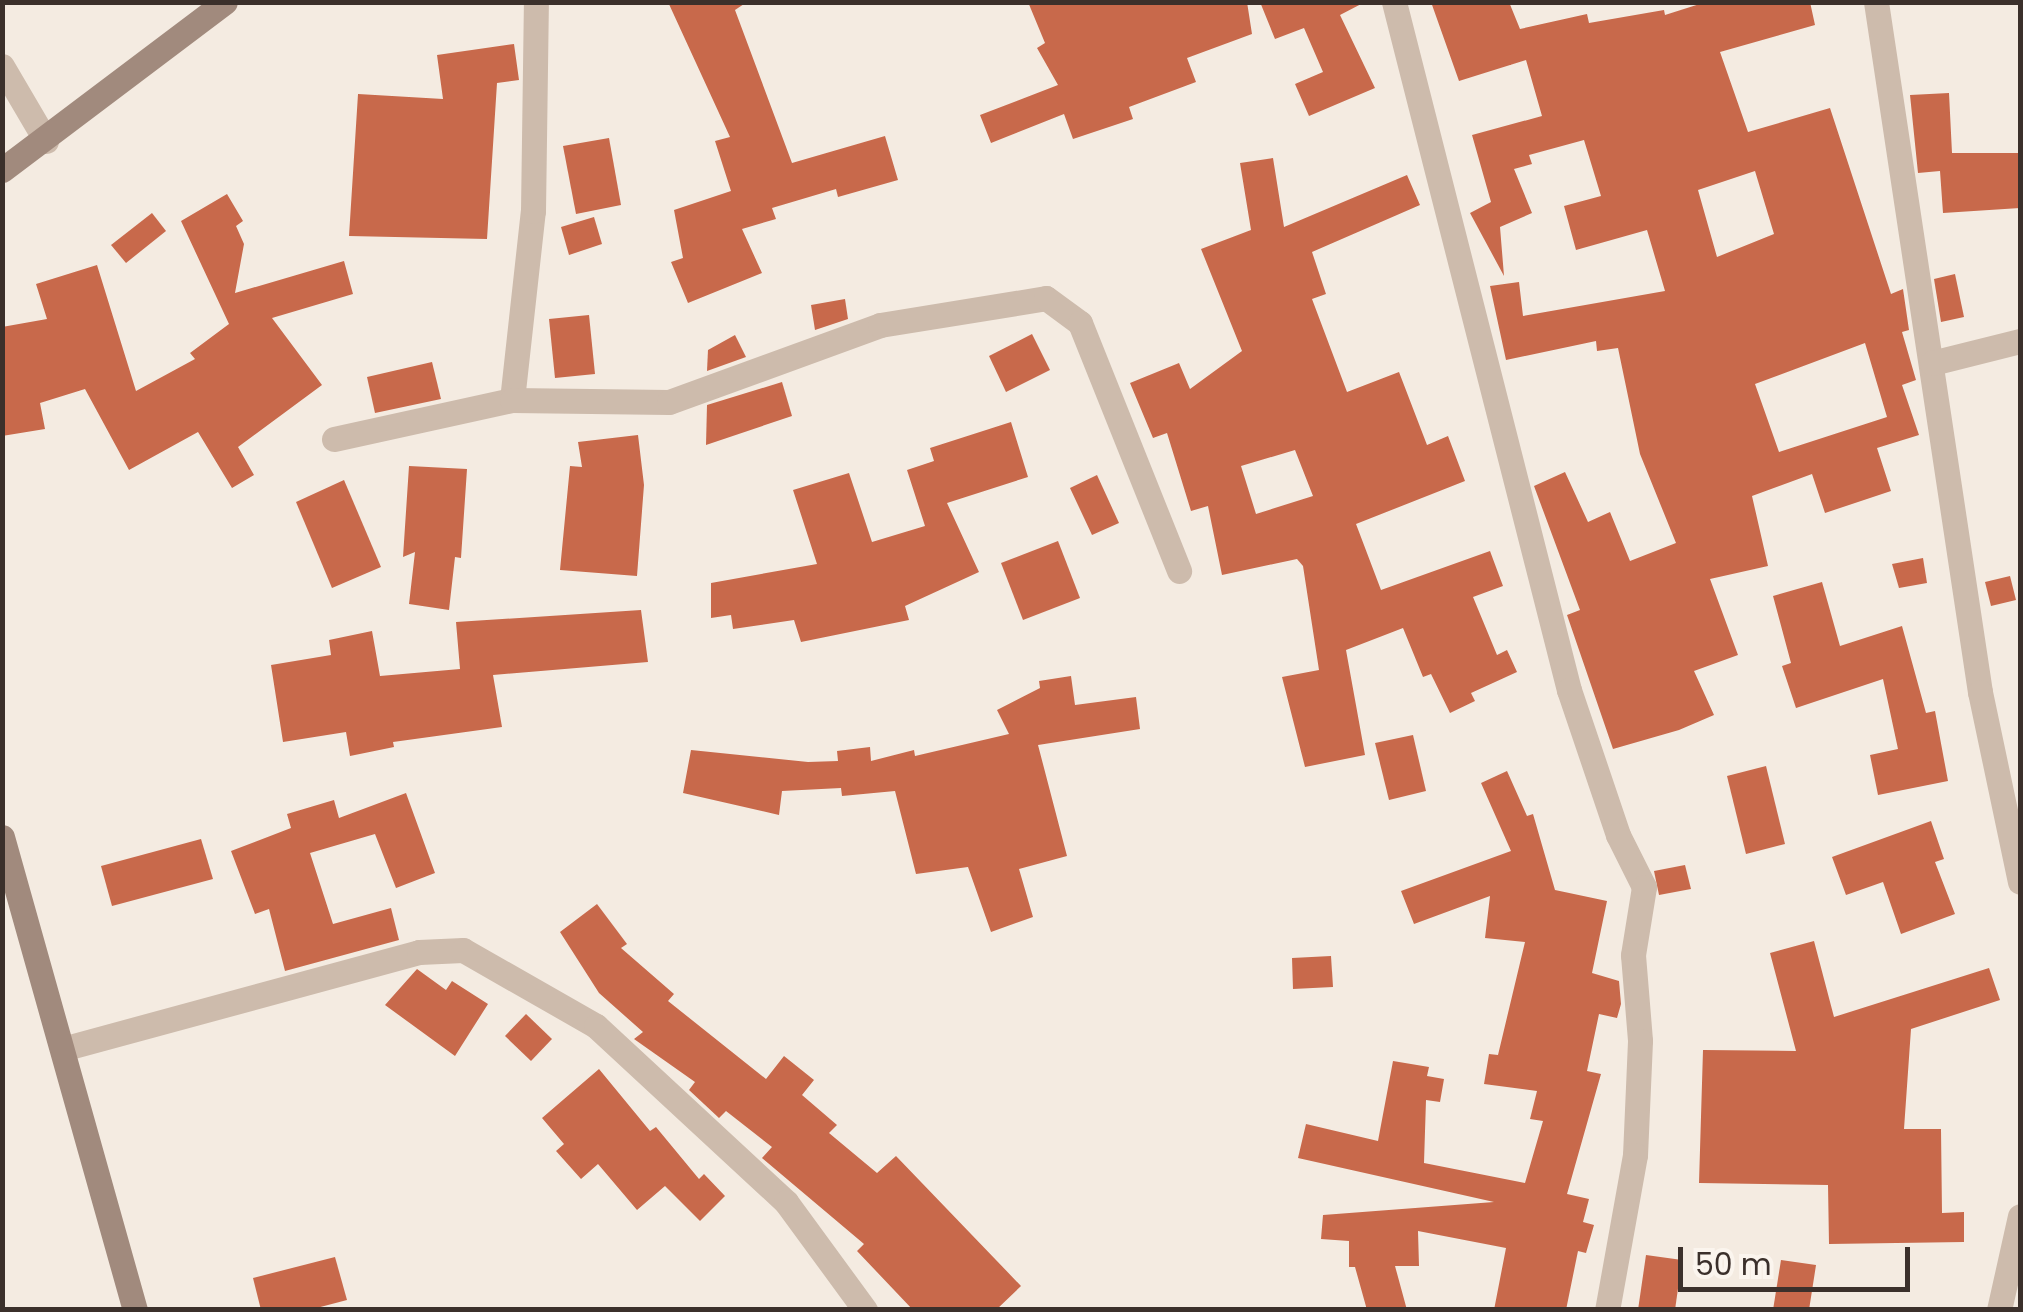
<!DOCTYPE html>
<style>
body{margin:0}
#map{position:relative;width:2023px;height:1312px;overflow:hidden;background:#f4ebe1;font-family:Poppins,sans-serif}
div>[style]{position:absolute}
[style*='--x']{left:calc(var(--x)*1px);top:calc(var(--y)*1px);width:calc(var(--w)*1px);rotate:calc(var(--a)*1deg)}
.building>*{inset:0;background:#c8694b}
.street>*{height:25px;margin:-12.5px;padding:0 12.5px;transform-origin:12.5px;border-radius:12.5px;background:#cdbbac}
.secondary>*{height:25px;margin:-12.5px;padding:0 12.5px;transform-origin:12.5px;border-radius:12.5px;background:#a18a7d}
span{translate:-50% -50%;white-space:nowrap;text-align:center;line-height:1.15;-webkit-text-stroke:8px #fbf5ee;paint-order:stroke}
.frame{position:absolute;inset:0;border:5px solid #3b302b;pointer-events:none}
.scale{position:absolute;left:1678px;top:1247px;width:232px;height:45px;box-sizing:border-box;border:5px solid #3b302b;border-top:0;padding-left:12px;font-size:30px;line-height:35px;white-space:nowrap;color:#3b302b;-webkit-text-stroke:8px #fbf5ee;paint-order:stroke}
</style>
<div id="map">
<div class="building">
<div style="clip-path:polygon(668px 2px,747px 2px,735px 10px,792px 163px,885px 136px,898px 180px,838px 197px,836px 189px,772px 208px,776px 219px,742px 229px,762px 273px,688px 303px,671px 262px,683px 258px,674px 210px,731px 191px,715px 141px,730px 137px)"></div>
<div style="clip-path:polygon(1028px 2px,1247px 2px,1252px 34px,1187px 58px,1196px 82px,1129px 107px,1133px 119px,1073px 139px,1064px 114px,991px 143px,980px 115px,1058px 85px,1037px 48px,1045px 43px)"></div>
<div style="clip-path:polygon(1260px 2px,1365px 2px,1340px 15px,1375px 88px,1309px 116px,1295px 84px,1323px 72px,1304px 28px,1275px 39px)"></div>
<div style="clip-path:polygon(evenodd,1431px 2px,1509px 2px,1520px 29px,1587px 14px,1589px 23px,1664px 10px,1665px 15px,1706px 2px,1810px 2px,1815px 25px,1720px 52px,1748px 132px,1830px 108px,1891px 294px,1903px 289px,1909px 330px,1902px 332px,1916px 380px,1902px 385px,1919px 435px,1877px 448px,1891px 491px,1825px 513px,1812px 474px,1752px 496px,1768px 566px,1710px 579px,1738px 655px,1694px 671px,1714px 715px,1679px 730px,1613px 749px,1567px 615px,1580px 610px,1534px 486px,1565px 472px,1588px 522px,1610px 512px,1630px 561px,1676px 543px,1640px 454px,1618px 348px,1597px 351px,1596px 341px,1506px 360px,1490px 286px,1519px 282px,1523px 316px,1665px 291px,1647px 230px,1576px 250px,1564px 206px,1601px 196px,1584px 140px,1529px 155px,1532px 164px,1514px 169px,1532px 213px,1500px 227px,1504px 276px,1470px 213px,1491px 202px,1472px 135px,1542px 116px,1526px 60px,1459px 81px,1431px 2px,1755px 171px,1774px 234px,1717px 257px,1698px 190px,1755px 171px,1431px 2px,1865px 343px,1887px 417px,1779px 452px,1755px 384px,1865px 343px)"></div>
<div style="clip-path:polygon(514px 44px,519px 80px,497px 83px,487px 239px,349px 236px,358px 94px,443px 99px,437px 55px)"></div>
<div style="clip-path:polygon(1949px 93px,1952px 153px,2020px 153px,2020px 208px,1943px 213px,1940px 171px,1918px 173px,1910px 95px)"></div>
<div style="clip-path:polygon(609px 138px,621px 205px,576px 214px,563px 146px)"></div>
<div style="clip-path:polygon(evenodd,1273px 158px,1284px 227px,1407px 175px,1420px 205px,1312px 252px,1326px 294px,1312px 299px,1347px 392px,1399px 372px,1427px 445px,1448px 436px,1465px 481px,1356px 524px,1381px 590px,1490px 551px,1503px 586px,1473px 597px,1497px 655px,1507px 650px,1517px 672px,1471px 693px,1475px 701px,1450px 713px,1431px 674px,1423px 677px,1403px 628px,1346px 650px,1365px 755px,1305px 767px,1282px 677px,1319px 670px,1303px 566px,1297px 559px,1222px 575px,1208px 506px,1191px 511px,1167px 433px,1153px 438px,1130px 383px,1179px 363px,1190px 389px,1242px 351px,1201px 249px,1251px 230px,1240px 163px,1273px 158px,1295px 450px,1313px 496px,1256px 514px,1241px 466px,1295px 450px)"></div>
<div style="clip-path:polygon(227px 194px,243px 221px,236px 226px,244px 244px,235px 293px,344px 261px,353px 294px,272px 318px,322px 385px,238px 447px,254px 475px,232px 488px,198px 432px,129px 470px,85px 389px,40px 403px,45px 429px,2px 436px,2px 327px,47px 319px,36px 284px,97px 265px,136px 391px,195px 359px,190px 353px,229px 324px,181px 221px)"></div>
<div style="clip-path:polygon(152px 213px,166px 231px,126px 263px,111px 245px)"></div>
<div style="clip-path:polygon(594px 217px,602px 244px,569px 255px,561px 227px)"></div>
<div style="clip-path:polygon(1955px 274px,1964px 317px,1941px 322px,1934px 279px)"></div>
<div style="clip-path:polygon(845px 299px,848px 319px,815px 330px,811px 305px)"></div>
<div style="clip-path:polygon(589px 315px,595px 374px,555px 378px,549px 319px)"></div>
<div style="clip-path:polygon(1032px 334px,1050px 370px,1006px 392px,989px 356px)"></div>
<div style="clip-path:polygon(735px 335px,746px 357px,707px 371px,708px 350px)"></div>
<div style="clip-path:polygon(432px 362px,441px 399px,375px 413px,367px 377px)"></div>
<div style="clip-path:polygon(782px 382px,792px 416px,706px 445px,707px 405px)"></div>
<div style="clip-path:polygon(1011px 422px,1028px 477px,947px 503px,979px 572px,905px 606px,909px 620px,801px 642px,794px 620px,733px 629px,731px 615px,711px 618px,711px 583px,817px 564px,793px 490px,849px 473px,872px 542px,925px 526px,907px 470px,934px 461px,930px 448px)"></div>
<div style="clip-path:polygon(638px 435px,644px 485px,637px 576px,560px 570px,570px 466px,582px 467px,578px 442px)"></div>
<div style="clip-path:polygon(409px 466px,467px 469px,461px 558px,455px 557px,449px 610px,409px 604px,415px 552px,403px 557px)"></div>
<div style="clip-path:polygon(1097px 475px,1119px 523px,1092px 535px,1070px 488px)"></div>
<div style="clip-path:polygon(344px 480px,381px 567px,332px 588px,296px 502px)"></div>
<div style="clip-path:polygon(1058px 541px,1080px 598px,1023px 620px,1001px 563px)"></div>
<div style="clip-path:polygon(1923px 558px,1927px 583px,1899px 588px,1892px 564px)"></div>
<div style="clip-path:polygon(2010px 576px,2016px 600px,1991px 606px,1985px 582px)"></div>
<div style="clip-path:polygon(1822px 582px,1840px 646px,1902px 626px,1926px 713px,1935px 711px,1948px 781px,1878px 795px,1870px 755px,1898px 749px,1883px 679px,1796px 708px,1782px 666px,1791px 663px,1773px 596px)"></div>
<div style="clip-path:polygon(641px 610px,648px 662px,493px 675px,502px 727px,393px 742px,394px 747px,350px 756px,346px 732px,283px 742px,271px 665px,331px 655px,329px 640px,372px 631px,380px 676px,460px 669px,456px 622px)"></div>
<div style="clip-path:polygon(1071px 676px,1075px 705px,1136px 697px,1140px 729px,1038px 745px,1067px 856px,1019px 869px,1033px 917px,991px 932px,968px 867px,916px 874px,895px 791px,842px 796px,841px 788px,782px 791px,779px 815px,683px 793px,691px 750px,808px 762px,838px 761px,837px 751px,870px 747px,871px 761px,914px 750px,915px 756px,1009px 734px,997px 710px,1040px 688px,1039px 681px)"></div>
<div style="clip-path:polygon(1413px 735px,1426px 791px,1389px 800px,1375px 743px)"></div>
<div style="clip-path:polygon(1766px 766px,1785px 844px,1746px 854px,1727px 776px)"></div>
<div style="clip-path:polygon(1507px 771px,1527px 816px,1533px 814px,1555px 890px,1607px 901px,1592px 973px,1619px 981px,1621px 1004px,1617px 1018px,1599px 1014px,1587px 1071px,1601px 1074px,1567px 1194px,1589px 1199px,1583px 1222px,1594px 1225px,1586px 1253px,1578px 1251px,1566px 1310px,1494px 1310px,1506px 1248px,1418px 1231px,1419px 1266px,1395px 1266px,1407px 1310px,1367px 1310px,1355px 1267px,1349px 1267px,1349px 1241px,1321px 1239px,1323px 1215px,1494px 1202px,1298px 1158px,1306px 1124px,1378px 1141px,1393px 1061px,1429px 1067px,1427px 1076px,1444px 1079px,1440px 1102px,1426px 1100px,1424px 1163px,1525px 1183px,1543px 1121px,1530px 1119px,1537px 1091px,1484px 1084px,1489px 1054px,1498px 1055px,1525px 942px,1485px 938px,1490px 896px,1414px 924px,1401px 891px,1511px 851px,1481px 783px)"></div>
<div style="clip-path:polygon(406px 793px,435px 873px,396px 888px,375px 834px,310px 853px,333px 924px,391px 908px,399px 940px,285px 971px,269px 909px,255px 914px,231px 851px,291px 828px,287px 814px,334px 800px,339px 818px)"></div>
<div style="clip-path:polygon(1931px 821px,1944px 859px,1935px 862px,1955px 914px,1901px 934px,1883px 882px,1846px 895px,1832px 857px)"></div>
<div style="clip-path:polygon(201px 839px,213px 879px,112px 906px,101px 866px)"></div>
<div style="clip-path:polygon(1685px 865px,1691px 889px,1659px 895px,1654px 871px)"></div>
<div style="clip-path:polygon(597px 904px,627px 944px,621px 948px,674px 994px,668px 1001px,766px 1079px,784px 1056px,814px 1080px,802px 1095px,837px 1125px,829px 1133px,877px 1173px,896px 1156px,1021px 1286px,996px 1310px,913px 1310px,857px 1251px,864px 1244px,762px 1158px,772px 1147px,726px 1111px,719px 1118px,689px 1090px,695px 1082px,634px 1039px,643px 1032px,599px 993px,560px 932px)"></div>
<div style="clip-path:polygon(1814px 941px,1834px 1017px,1989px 968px,2000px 1000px,1911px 1029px,1904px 1129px,1941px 1129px,1942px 1213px,1964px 1212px,1964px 1242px,1829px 1244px,1828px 1185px,1699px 1183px,1703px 1050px,1796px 1051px,1770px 953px)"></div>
<div style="clip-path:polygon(1331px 956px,1333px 987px,1293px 989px,1292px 958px)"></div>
<div style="clip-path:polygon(417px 969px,446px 990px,452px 981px,488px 1004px,455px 1056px,385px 1005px)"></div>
<div style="clip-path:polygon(526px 1014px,552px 1039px,531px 1061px,505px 1036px)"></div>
<div style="clip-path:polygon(599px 1069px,650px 1131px,656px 1127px,699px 1179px,704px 1174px,725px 1196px,700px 1221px,665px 1186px,637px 1210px,598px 1164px,581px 1179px,556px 1151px,564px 1144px,542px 1118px)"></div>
<div style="clip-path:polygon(1646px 1255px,1682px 1260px,1675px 1310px,1638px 1310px)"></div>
<div style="clip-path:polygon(335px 1257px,347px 1300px,309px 1310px,261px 1310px,253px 1278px)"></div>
<div style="clip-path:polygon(1781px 1260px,1816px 1265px,1809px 1310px,1773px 1310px)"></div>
</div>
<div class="street">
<div style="--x:1394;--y:2;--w:710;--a:75.73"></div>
<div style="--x:1569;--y:690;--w:153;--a:71.3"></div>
<div style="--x:1618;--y:835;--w:58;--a:63.4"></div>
<div style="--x:1644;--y:887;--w:69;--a:99.2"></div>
<div style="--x:1633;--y:955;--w:86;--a:85.3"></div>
<div style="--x:1640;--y:1041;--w:114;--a:92.5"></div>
<div style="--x:1635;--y:1155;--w:158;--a:100.2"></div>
<div style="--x:1876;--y:2;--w:698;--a:81.43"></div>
<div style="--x:1980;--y:692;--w:194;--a:78.1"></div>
<div style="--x:2;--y:66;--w:87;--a:59.6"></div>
<div style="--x:1932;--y:363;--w:91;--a:-14"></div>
<div style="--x:512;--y:400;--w:190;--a:-83.7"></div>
<div style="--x:533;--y:211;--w:209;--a:-89.2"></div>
<div style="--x:334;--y:439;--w:182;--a:-12.4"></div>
<div style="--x:512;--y:400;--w:157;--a:0.7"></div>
<div style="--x:669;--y:402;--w:225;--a:-20"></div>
<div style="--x:880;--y:325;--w:168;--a:-9.2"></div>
<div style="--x:1046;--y:298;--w:42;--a:36.3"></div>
<div style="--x:1080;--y:323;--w:267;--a:68.2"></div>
<div style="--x:66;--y:1048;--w:366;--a:-15.2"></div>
<div style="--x:419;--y:952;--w:44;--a:-2.6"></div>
<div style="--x:463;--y:950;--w:153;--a:29.7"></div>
<div style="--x:596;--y:1026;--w:259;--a:42.8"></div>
<div style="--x:786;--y:1202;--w:134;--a:53.8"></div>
<div style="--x:1999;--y:1310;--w:96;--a:-77.4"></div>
</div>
<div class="secondary">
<div style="--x:2;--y:170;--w:279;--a:-37"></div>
<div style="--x:2;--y:837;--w:491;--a:74.3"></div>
</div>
<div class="frame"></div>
<div class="scale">50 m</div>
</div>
